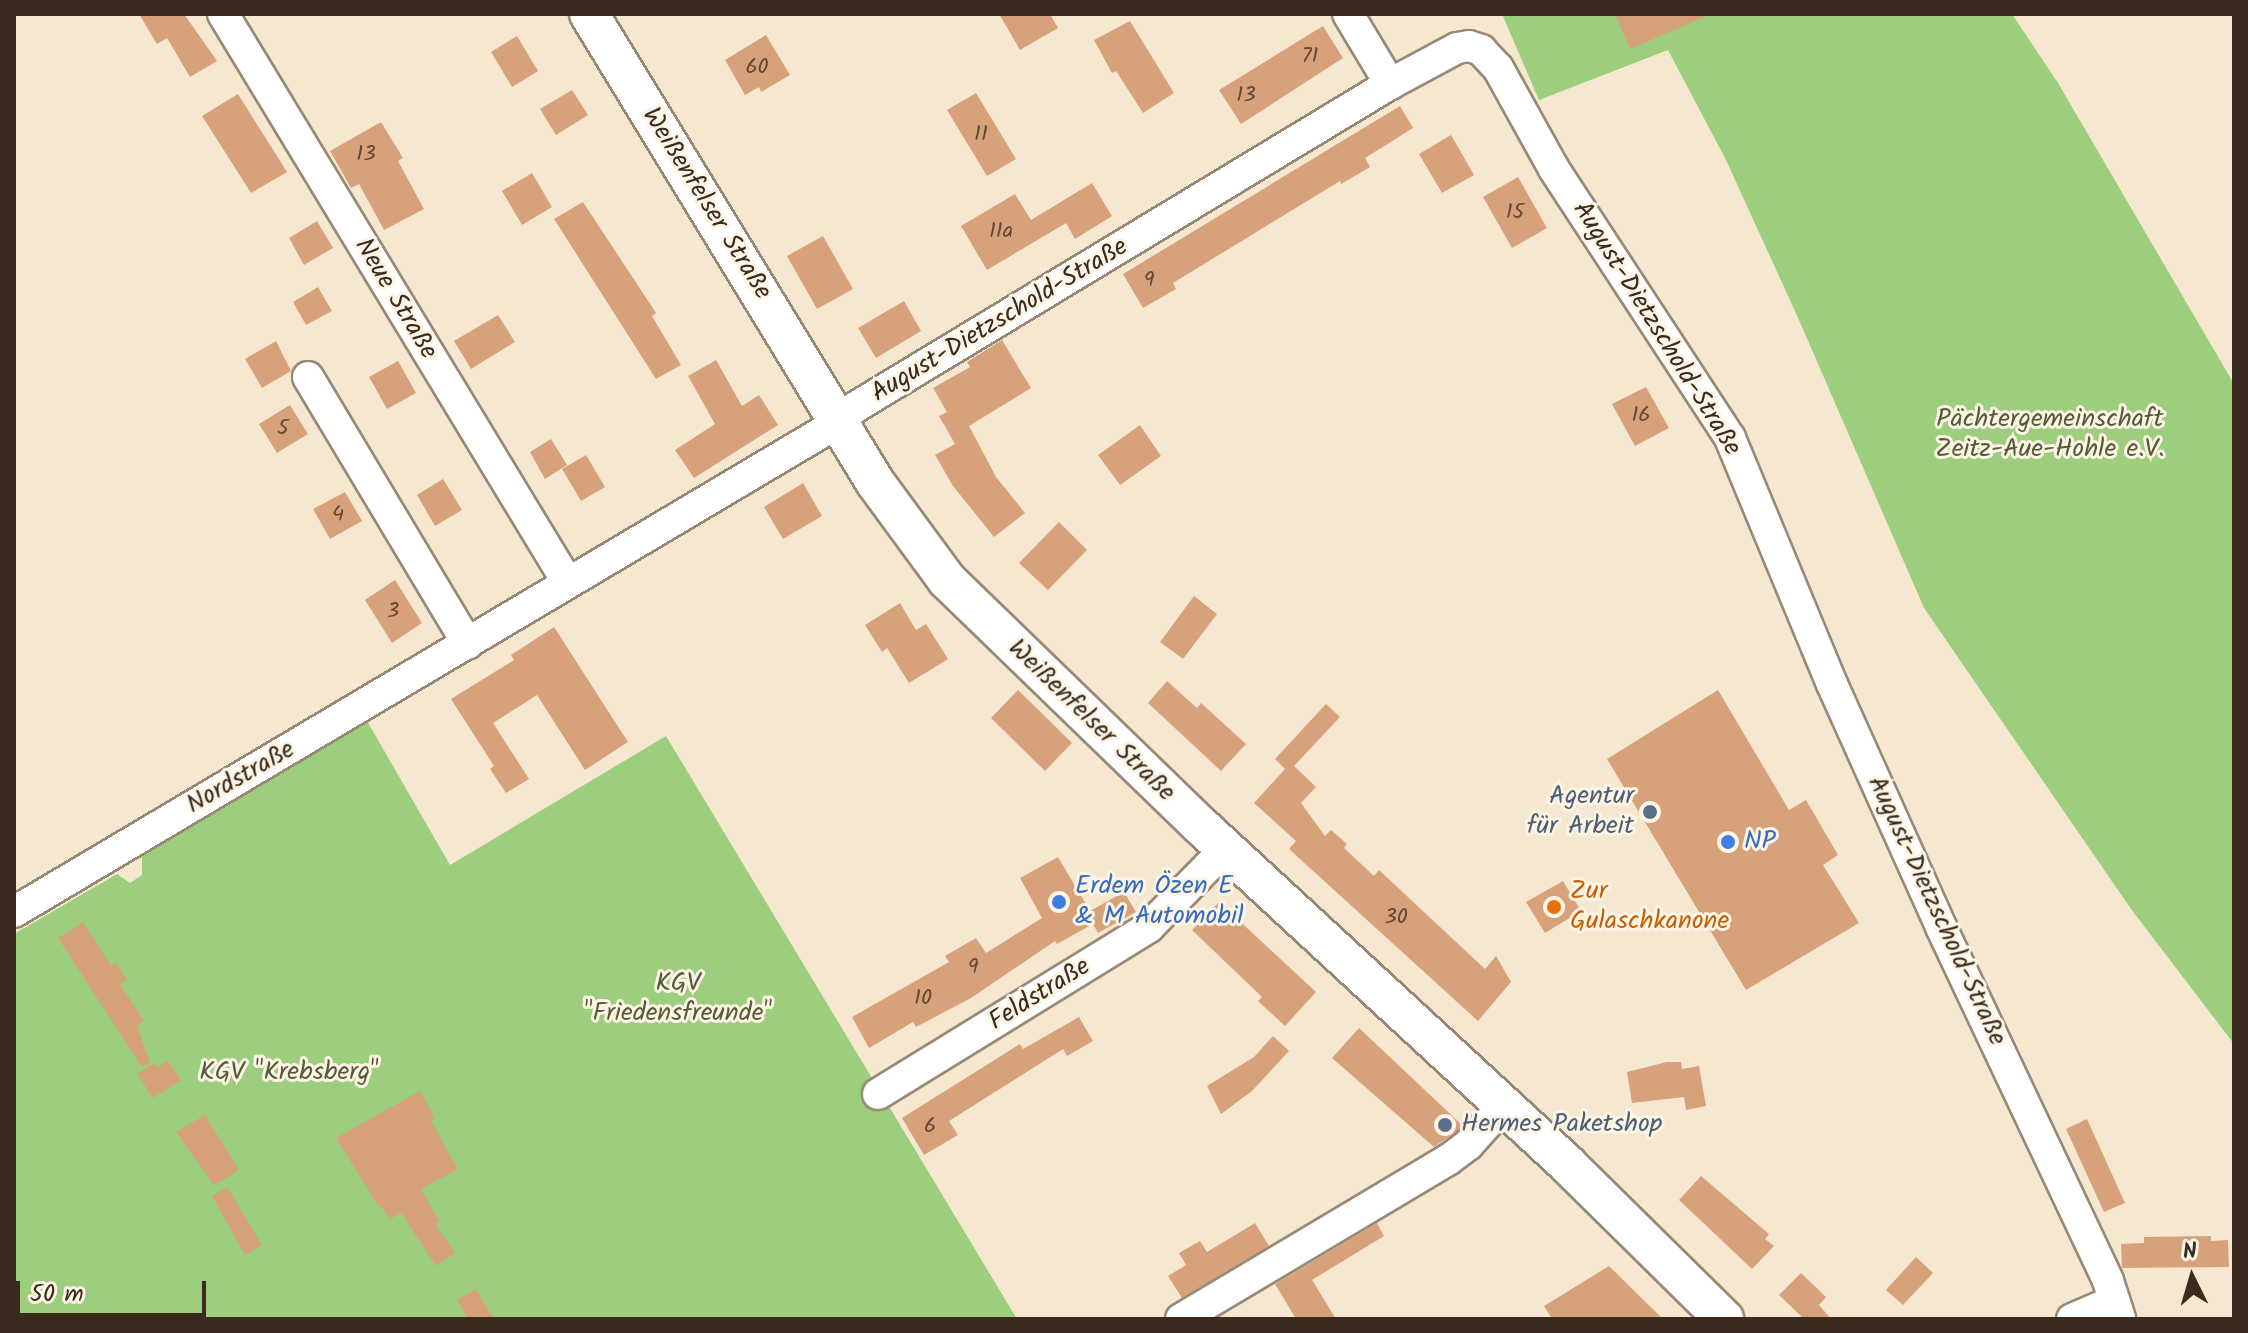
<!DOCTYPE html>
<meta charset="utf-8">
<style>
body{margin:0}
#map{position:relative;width:2248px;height:1333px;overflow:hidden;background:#f6e8d0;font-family:Kalam,sans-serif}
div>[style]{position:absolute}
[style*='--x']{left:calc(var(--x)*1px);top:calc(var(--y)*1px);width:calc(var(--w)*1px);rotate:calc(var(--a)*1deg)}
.green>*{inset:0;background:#9cce7d}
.building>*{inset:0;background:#d7a27b}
.roads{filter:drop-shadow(2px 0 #988977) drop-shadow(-2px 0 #988977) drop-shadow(0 2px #988977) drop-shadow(0 -2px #988977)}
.minor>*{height:30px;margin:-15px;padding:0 15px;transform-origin:15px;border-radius:15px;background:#fff}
.tertiary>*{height:38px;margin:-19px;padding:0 19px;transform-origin:19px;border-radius:19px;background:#fff}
.dots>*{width:22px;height:22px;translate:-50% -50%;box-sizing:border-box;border:4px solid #fcf5e5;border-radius:50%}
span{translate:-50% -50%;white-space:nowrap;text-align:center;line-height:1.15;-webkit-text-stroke:6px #fcf5e5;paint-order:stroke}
.number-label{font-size:22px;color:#624835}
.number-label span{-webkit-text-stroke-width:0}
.street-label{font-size:26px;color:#3b2a1e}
.park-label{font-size:26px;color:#585b3a}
.service-label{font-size:26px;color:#4e5e75}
.right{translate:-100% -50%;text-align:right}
.left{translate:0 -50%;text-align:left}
.shop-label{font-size:26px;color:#366cbe}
.food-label{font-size:26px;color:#c56008}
.frame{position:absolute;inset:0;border:16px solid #3b2a1e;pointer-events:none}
.north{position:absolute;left:2152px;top:1237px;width:80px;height:80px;-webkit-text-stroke:6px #fcf5e5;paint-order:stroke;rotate:355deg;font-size:22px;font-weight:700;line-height:32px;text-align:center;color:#3b2a1e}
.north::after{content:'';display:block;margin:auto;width:28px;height:36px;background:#3b2a1e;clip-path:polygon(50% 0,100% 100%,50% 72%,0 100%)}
.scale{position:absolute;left:16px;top:1281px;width:190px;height:36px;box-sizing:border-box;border:4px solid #3b2a1e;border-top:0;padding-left:10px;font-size:24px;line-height:28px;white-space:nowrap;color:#3b2a1e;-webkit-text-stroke:6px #fcf5e5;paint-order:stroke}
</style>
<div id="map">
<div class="green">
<div style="clip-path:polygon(1502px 14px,2012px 14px,2058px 83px,2234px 384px,2234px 1044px,2131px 909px,1924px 608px,1799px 320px,1726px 160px,1668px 50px,1539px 100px)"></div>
<div style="clip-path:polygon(367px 721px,450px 865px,666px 736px,1017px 1319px,14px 1319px,14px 934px,117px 874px,130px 883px,142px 875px,142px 854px)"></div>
</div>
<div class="building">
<div style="clip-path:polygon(139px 14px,184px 14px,217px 61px,190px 77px,167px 38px,157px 44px)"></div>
<div style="clip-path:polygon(999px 14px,1050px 14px,1058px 28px,1020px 50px)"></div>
<div style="clip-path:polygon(1615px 14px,1711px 14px,1630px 49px)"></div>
<div style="clip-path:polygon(1130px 21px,1174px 93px,1143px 113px,1116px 71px,1112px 73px,1094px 40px)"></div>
<div style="clip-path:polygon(1323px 26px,1343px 58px,1241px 124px,1219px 90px)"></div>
<div style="clip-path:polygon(766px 35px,790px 75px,761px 92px,759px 87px,745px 95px,725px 60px)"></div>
<div style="clip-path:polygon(517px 36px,538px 71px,512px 87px,491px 52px)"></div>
<div style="clip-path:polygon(572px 90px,588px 115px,556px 135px,540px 109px)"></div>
<div style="clip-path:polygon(976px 93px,1016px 159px,987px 176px,947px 110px)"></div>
<div style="clip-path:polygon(238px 94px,287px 172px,251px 193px,202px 116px)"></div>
<div style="clip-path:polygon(1400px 106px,1413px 128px,1365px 158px,1370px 167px,1341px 184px,1340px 181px,1173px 283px,1176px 289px,1143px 308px,1123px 274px)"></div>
<div style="clip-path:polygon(381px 122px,403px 158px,398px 161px,424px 209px,384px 230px,359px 184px,351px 188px,330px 151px)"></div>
<div style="clip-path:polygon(1451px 135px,1474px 175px,1442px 193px,1419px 154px)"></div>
<div style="clip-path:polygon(532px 173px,552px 207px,522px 225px,502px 191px)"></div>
<div style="clip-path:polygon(1518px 177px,1547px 228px,1512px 248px,1483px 197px)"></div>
<div style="clip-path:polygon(1092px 183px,1112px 216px,1075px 239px,1066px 223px,987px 270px,961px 226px,1015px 194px,1031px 220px)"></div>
<div style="clip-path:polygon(583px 202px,656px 313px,652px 316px,681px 365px,656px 379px,554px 219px)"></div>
<div style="clip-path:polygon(317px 221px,333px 248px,304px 265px,289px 238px)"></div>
<div style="clip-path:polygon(823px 236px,853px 289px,817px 309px,787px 256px)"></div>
<div style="clip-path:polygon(318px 287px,332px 311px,306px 325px,293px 302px)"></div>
<div style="clip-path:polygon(904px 301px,921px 331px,876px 358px,858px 328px)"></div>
<div style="clip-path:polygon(498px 315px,515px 342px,471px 369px,454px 341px)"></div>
<div style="clip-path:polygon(1002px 340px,1031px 388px,969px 426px,996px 477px,1025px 513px,994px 537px,953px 486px,935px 455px,955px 444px,939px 416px,947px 412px,933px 388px,970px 367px,967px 362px)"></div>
<div style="clip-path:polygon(276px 341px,291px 371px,262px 388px,245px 359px)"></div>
<div style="clip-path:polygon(716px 360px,742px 406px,759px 395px,778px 425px,694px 478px,675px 450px,715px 424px,688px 376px)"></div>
<div style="clip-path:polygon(398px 361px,416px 393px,387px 409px,369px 377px)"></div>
<div style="clip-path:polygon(1646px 387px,1669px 428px,1635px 446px,1612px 404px)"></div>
<div style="clip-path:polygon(290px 405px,308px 434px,277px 453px,259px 424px)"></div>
<div style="clip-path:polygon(1140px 425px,1161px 456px,1120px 485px,1098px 455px)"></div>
<div style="clip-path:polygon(551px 439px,567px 465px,545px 479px,530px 452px)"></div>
<div style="clip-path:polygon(586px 455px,605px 487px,581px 501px,562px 469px)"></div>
<div style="clip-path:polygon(443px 479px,462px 510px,435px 526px,417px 495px)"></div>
<div style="clip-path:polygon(803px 483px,822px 516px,783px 539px,764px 507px)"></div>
<div style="clip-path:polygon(345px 492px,362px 521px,330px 539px,313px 509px)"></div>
<div style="clip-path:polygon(1059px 522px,1087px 550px,1048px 590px,1019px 563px)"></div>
<div style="clip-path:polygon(395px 580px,422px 623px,392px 643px,365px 600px)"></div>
<div style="clip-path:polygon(1194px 596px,1217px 614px,1183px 659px,1160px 642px)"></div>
<div style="clip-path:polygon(900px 603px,916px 630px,926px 624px,948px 659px,909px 683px,887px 648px,882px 652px,865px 625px)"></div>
<div style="clip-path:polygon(554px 627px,628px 742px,585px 770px,537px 695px,493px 723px,529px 779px,506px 793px,490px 769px,494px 766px,451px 699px,514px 660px,511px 655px)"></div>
<div style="clip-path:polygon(1167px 681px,1197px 708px,1201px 703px,1246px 744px,1221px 771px,1148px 703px)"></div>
<div style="clip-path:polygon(1018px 690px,1072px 743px,1045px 771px,991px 718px)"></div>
<div style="clip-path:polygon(1718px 690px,1789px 810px,1806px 800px,1838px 855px,1823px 865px,1859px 923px,1746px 990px,1607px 759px)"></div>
<div style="clip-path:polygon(1326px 704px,1340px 717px,1294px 766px,1316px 787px,1301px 803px,1325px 836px,1331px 830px,1347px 844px,1344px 848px,1374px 876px,1379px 870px,1485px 969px,1496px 956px,1511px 982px,1478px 1021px,1289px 849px,1296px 841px,1254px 803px,1285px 769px,1275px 759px)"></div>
<div style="clip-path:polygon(1058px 857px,1090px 911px,1124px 892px,1136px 912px,1098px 933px,1093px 924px,1057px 944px,1055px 941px,971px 998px,916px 1027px,913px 1022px,869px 1048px,852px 1017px,949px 962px,945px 956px,976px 938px,986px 953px,1042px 918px,1020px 878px)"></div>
<div style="clip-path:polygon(1563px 881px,1581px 911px,1545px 933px,1526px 902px)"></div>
<div style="clip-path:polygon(1219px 902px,1316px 992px,1285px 1026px,1258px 1001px,1262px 997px,1192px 930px)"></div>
<div style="clip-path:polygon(83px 922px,111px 966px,116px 963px,127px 980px,120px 984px,144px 1021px,137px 1026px,150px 1063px,142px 1067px,58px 938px)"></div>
<div style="clip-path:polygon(1079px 1017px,1093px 1041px,1067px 1056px,1063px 1049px,949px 1121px,958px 1135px,924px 1155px,902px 1118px,1020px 1044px,1023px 1049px)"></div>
<div style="clip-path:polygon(1359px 1028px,1462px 1125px,1456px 1132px,1434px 1147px,1332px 1058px)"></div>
<div style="clip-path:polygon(1273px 1036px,1289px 1051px,1252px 1091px,1221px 1114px,1207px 1086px,1254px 1057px)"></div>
<div style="clip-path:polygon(168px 1061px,181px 1080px,153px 1098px,137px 1074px,155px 1063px,158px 1067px)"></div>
<div style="clip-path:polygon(1667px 1062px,1681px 1062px,1682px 1069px,1699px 1066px,1706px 1106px,1686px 1110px,1684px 1097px,1632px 1103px,1627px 1072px)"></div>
<div style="clip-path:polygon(420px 1091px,435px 1118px,431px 1121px,458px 1169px,421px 1189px,439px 1221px,435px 1224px,455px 1253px,436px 1266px,401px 1213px,390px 1219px,381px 1206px,379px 1207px,336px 1138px)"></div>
<div style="clip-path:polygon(205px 1115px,239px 1170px,214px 1185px,176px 1132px)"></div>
<div style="clip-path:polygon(2087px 1119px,2125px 1203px,2104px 1212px,2066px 1129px)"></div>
<div style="clip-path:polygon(1701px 1176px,1769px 1234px,1765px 1239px,1774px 1246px,1752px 1269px,1679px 1200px)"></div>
<div style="clip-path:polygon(227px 1187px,262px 1245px,245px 1255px,212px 1196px)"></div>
<div style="clip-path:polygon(1255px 1223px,1269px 1246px,1182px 1298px,1168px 1276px,1186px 1265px,1179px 1253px,1200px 1241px,1207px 1252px)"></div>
<div style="clip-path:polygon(1377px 1223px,1384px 1236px,1312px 1280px,1336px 1319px,1296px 1319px,1275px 1284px)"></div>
<div style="clip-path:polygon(2211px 1236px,2211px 1241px,2228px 1240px,2229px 1267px,2122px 1268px,2121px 1244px,2144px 1243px,2144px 1237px)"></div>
<div style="clip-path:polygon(1916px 1257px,1933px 1273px,1903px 1305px,1886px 1290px)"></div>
<div style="clip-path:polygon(1609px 1266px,1663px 1319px,1552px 1319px,1544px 1306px)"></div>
<div style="clip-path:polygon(1801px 1273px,1826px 1297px,1819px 1305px,1831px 1319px,1804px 1319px,1779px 1295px)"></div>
<div style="clip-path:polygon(476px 1289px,494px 1319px,468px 1319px,457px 1300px)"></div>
</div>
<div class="roads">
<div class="minor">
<div style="--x:223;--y:14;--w:665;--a:58.77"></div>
<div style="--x:1348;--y:14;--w:82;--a:59"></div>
<div style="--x:308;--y:377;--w:311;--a:59.1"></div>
<div style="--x:14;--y:912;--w:942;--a:-30.7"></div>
<div style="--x:824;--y:431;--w:38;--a:-37"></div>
<div style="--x:854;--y:408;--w:626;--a:-31.15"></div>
<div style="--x:1390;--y:84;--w:76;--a:-28.2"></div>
<div style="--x:1457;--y:48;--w:12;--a:-9"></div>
<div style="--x:1469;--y:46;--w:13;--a:18"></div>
<div style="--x:1481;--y:50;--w:25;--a:47"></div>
<div style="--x:1498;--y:68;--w:115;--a:61"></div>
<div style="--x:1554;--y:169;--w:321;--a:56.8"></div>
<div style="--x:1730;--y:438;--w:266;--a:67.5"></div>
<div style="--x:1832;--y:684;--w:266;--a:65.8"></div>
<div style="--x:1941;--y:927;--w:391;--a:64.7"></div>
<div style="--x:2108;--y:1281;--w:40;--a:72"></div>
<div style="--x:878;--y:1094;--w:318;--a:-31.6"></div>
<div style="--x:1149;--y:927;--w:110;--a:-45.7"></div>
<div style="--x:1181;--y:1319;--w:311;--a:-30.8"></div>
<div style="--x:1448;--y:1160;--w:25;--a:-37"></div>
<div style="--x:1468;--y:1145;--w:52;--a:-48.1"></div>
<div style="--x:2072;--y:1319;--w:46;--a:-23.2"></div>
</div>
<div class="tertiary">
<div style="--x:589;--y:14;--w:548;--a:58.57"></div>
<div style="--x:875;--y:482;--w:122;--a:53.7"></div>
<div style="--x:947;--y:580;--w:355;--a:44.1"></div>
<div style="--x:1202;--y:827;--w:497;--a:42.7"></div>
<div style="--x:1567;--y:1164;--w:221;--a:44.6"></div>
</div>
</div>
<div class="dots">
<div style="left:1650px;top:812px;background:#5c6f8a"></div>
<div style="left:1728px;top:842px;background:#3f7fe0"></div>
<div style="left:1059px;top:902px;background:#3f7fe0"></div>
<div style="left:1554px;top:907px;background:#e8710a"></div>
<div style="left:1445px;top:1125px;background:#5c6f8a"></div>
</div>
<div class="number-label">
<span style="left:1310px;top:57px">71</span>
<span style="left:757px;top:68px">60</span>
<span style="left:1246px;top:96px">13</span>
<span style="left:981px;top:135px">11</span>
<span style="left:366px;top:155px">13</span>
<span style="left:1515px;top:213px">15</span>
<span style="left:1001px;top:232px">11a</span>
<span style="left:1149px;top:281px">9</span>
<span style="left:1641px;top:416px">16</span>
<span style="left:283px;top:429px">5</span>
<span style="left:338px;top:515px">4</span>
<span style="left:393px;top:612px">3</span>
<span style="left:1396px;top:918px">30</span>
<span style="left:973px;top:968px">9</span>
<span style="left:923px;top:999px">10</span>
<span style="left:930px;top:1127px">6</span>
</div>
<div class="street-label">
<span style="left:706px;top:204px;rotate:58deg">Weißenfelser Straße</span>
<span style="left:395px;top:299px;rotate:59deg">Neue Straße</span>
<span style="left:1000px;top:321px;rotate:-31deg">August-Dietzschold-Straße</span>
<span style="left:1656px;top:329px;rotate:58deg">August-Dietzschold-Straße</span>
<span style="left:1091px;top:721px;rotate:44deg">Weißenfelser Straße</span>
<span style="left:241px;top:778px;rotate:-30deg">Nordstraße</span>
<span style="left:1936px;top:911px;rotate:65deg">August-Dietzschold-Straße</span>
<span style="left:1040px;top:995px;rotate:-32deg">Feldstraße</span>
</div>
<div class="park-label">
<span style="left:2050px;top:435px">Pächtergemeinschaft<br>Zeitz-Aue-Hohle e.V.</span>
<span style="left:678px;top:999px">KGV<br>"Friedensfreunde"</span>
<span style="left:289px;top:1073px">KGV "Krebsberg"</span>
</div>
<div class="service-label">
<span class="right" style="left:1634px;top:812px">Agentur<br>für Arbeit</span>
<span class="left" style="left:1461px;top:1125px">Hermes Paketshop</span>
</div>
<div class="shop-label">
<span class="left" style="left:1744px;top:842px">NP</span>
<span class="left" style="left:1075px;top:902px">Erdem Özen E<br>&amp; M Automobil</span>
</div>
<div class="food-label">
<span class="left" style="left:1570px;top:907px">Zur<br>Gulaschkanone</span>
</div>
<div class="frame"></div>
<div class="north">N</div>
<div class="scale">50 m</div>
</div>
